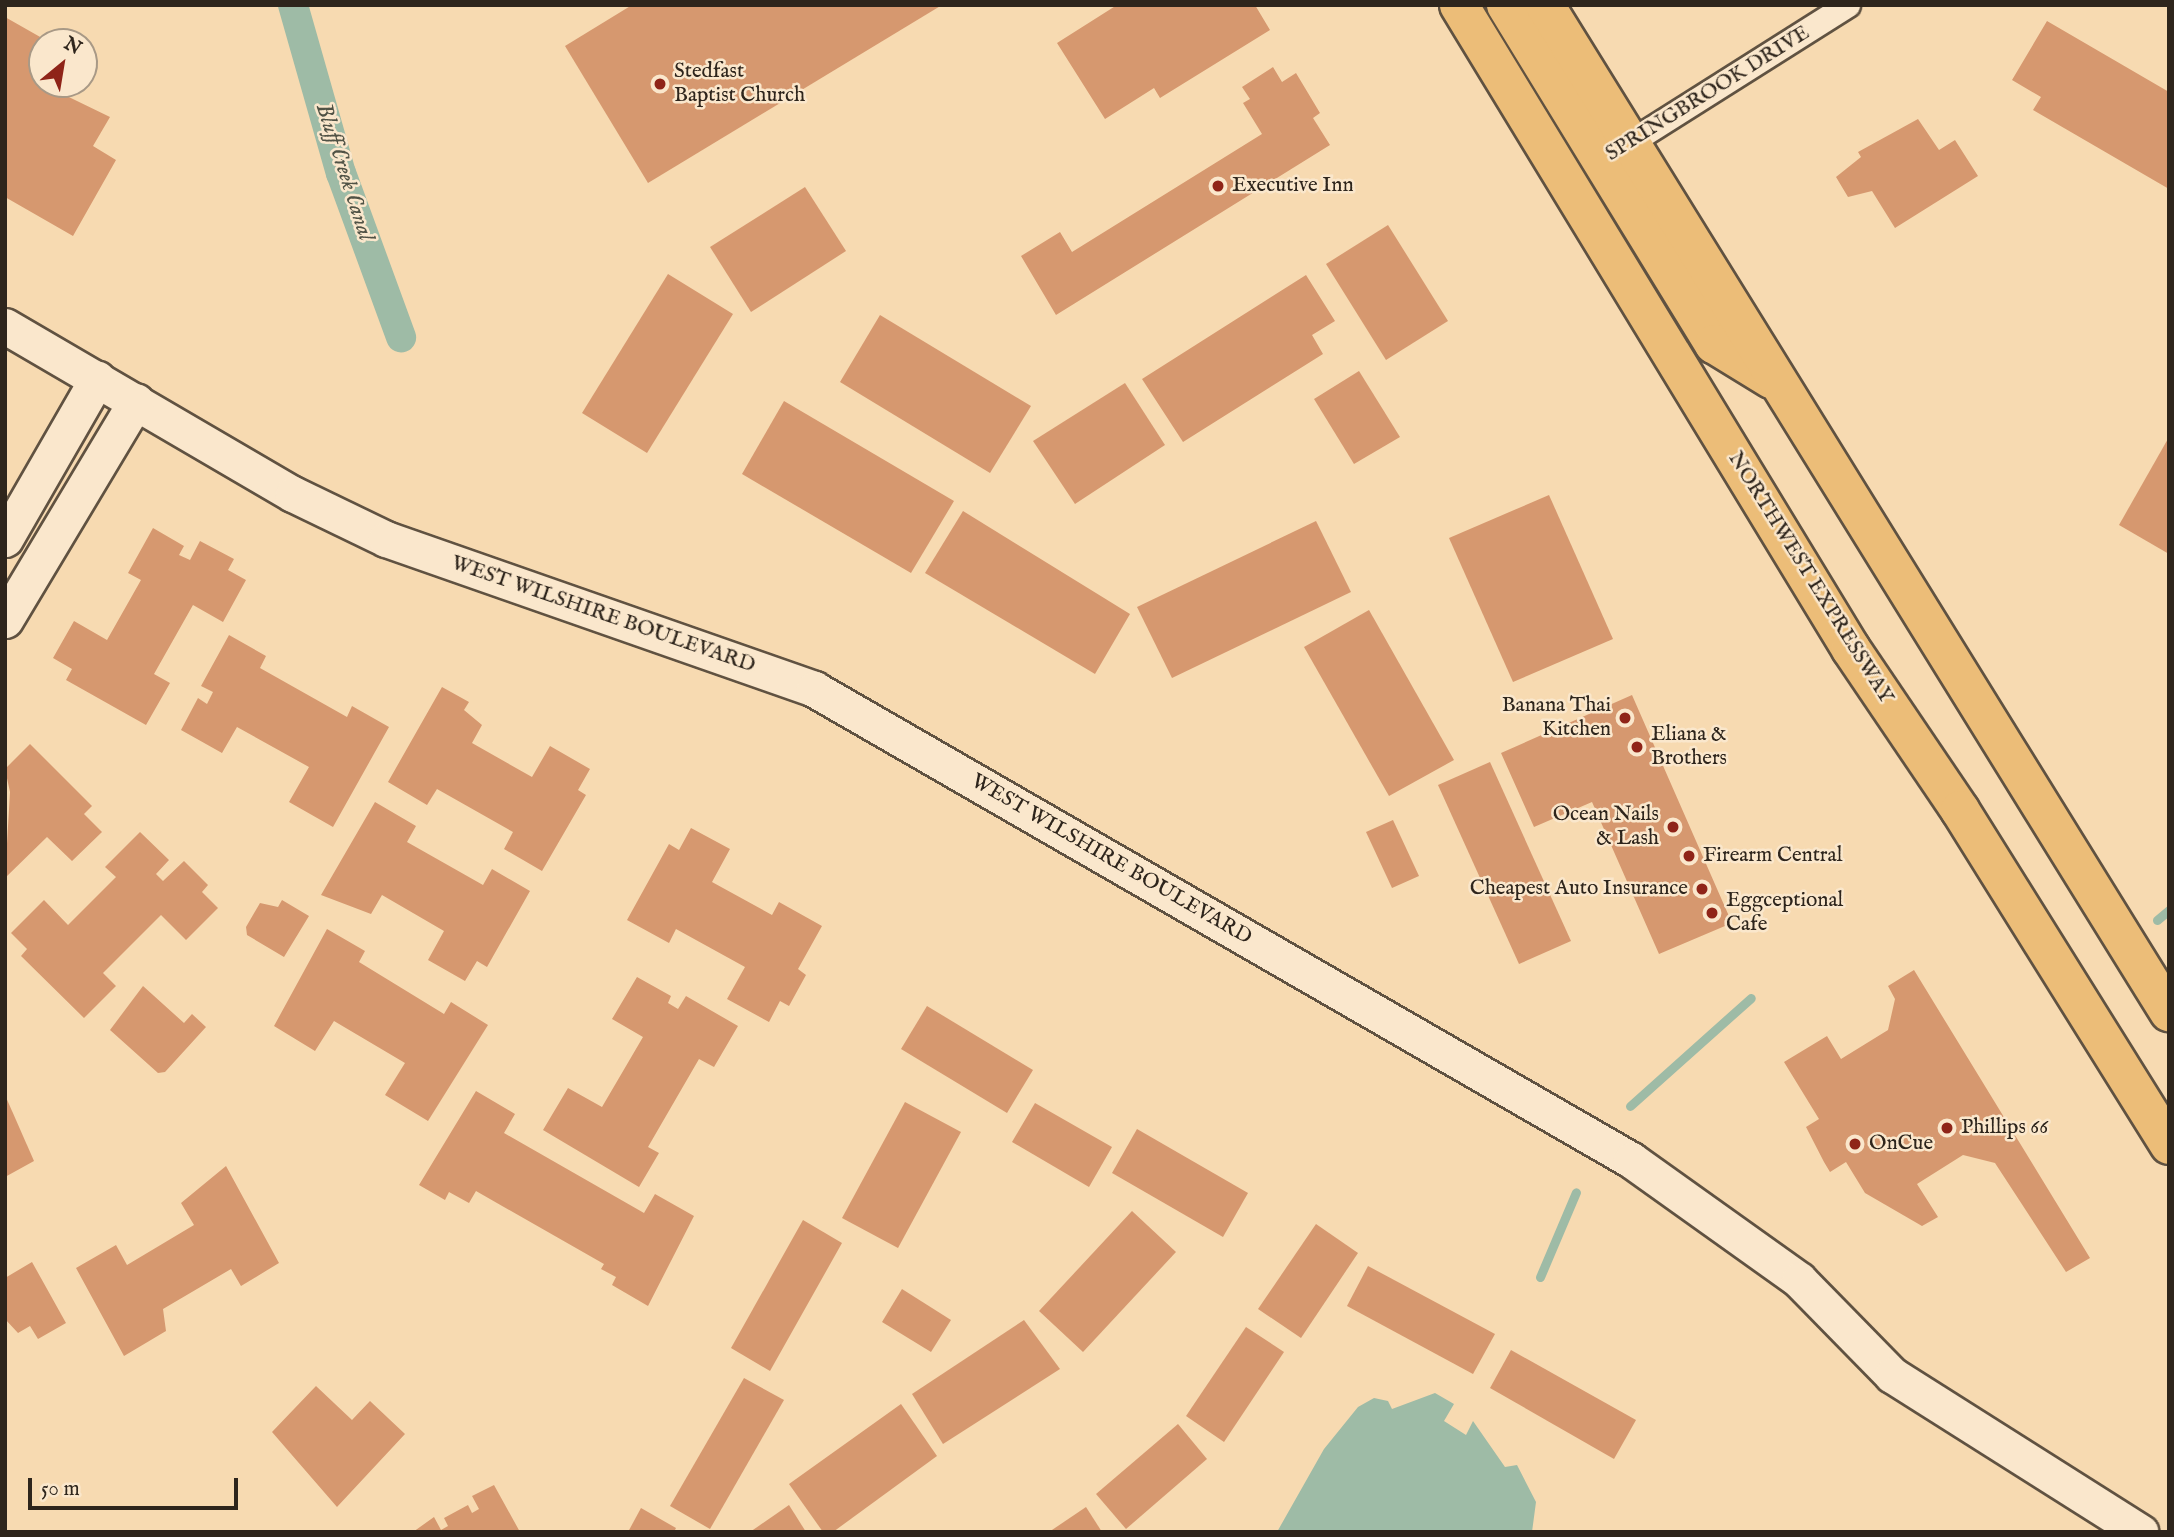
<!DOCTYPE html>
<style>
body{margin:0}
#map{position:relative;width:2174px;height:1537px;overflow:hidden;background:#f7dab1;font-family:"IM FELL English",serif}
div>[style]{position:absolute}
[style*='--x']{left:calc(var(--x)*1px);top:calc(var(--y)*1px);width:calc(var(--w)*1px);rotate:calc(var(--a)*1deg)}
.water>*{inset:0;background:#9ebba6}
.stream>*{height:9px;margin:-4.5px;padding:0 4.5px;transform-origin:4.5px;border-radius:4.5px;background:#9ebba6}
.canal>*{height:30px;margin:-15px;padding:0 15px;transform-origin:15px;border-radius:15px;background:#9ebba6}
.building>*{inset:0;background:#d6986f}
.roads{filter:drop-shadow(2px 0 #605241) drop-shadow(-2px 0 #605241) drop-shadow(0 2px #605241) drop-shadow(0 -2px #605241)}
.street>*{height:24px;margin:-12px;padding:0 12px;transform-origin:12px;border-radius:12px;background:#fae7cc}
.secondary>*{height:35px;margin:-17.5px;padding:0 17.5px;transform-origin:17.5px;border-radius:17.5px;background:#fae7cc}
.highway>*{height:38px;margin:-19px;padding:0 19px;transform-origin:19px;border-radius:19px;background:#ecbd78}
.dots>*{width:19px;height:19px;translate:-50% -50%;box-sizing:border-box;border:4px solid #fae7cc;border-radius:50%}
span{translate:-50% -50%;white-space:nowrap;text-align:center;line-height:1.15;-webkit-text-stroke:5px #fae7cc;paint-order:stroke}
.poi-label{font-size:21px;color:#2e251c}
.left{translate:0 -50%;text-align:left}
.right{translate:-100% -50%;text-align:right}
.street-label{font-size:21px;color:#2e251c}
.water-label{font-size:23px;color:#505245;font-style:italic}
.frame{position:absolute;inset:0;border:7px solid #2e251c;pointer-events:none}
.north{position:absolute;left:28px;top:28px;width:70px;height:70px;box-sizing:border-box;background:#fae7cc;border:2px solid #a89986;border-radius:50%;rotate:30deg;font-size:19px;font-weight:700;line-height:28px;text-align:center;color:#2e251c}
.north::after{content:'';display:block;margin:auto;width:24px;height:32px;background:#8f2418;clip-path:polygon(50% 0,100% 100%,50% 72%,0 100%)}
.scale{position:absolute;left:28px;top:1478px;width:210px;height:32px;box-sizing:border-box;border:4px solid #2e251c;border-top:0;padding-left:9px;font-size:21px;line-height:24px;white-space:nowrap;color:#2e251c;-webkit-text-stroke:5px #fae7cc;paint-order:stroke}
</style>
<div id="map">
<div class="water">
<div style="clip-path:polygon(1435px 1393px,1454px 1404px,1444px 1421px,1466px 1435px,1473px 1421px,1505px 1467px,1517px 1465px,1536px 1502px,1532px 1532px,1277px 1532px,1324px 1449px,1358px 1407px,1374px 1398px,1388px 1401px,1392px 1409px)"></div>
</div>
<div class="stream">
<div style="--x:2157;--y:920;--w:16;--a:-40"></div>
<div style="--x:1630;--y:1106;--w:162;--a:-41.8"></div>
<div style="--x:1540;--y:1277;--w:92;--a:-67"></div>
</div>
<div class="canal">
<div style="--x:293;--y:5;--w:175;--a:74.1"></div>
<div style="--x:341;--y:173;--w:175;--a:69.9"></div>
</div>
<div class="building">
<div style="clip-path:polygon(632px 5px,942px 5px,648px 183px,565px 46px)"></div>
<div style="clip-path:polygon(1117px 5px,1255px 5px,1270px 30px,1160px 98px,1154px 88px,1105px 119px,1057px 43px)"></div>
<div style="clip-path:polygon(5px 17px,49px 42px,42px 42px,42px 84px,110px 117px,93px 146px,116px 160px,73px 236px,5px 197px)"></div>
<div style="clip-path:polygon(2047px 21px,2169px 92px,2169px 189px,2033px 110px,2041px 97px,2012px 80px)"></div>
<div style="clip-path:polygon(1273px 67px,1282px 82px,1296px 73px,1320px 113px,1313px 118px,1330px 145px,1056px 315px,1021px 256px,1060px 232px,1072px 252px,1262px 134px,1243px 103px,1250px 99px,1242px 87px)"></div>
<div style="clip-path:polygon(1918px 119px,1939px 150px,1955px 140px,1978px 176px,1895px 228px,1872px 191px,1848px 197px,1836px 177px,1861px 157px,1858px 152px)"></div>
<div style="clip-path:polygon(805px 187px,846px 251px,751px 312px,710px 247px)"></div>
<div style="clip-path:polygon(1388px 225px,1448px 321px,1386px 360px,1326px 264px)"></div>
<div style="clip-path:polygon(668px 274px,733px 314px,647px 453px,582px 413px)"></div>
<div style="clip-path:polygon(1306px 275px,1335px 321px,1312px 335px,1323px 354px,1183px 442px,1142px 379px)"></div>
<div style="clip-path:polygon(880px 315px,1031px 406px,990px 473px,840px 382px)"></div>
<div style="clip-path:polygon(1359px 371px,1400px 437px,1354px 464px,1314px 399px)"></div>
<div style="clip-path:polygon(1125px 383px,1165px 445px,1075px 504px,1033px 441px)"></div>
<div style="clip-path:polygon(784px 401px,954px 501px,911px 573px,742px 474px)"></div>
<div style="clip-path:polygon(2169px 437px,2169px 554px,2119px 525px)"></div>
<div style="clip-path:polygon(1549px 495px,1613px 639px,1513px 682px,1449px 538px)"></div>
<div style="clip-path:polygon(963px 511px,1130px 614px,1095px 674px,925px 573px)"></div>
<div style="clip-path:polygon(1316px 521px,1351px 592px,1172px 678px,1137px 607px)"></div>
<div style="clip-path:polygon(153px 528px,184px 546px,179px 555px,190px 560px,200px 541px,234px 559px,228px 570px,246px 580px,223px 622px,193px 605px,154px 674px,170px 683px,146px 725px,66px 680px,72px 669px,53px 658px,74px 621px,107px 640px,141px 580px,128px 573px)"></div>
<div style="clip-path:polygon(1369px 610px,1454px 760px,1389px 796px,1304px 647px)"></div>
<div style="clip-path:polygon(229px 635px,266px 656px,260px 668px,347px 717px,352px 706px,389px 727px,333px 827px,289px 802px,309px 767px,237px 727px,222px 753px,181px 730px,198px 698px,207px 704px,213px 692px,201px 686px)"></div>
<div style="clip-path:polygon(442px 687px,469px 702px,464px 710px,482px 725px,472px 743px,532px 777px,550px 746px,590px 769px,578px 790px,586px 795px,542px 871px,504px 849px,513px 832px,437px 789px,427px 805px,388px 782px)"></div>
<div style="clip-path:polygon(1632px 695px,1732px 923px,1659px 954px,1592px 802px,1534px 827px,1501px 753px)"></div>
<div style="clip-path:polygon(30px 744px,92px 806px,84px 814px,102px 832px,72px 861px,47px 837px,5px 878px,10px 792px,5px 769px)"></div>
<div style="clip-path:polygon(1490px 762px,1571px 941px,1519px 964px,1438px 785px)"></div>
<div style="clip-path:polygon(375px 802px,416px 826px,407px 842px,483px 885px,492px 869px,530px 891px,487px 967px,477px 961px,465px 981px,428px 960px,444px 931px,382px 895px,371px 914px,321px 895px)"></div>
<div style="clip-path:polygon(1393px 820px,1419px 876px,1392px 888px,1366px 832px)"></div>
<div style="clip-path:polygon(691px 828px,730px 849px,712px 882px,772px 915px,779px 902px,822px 926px,798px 969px,806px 975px,789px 1006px,780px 1001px,769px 1022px,727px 999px,745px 967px,676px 929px,669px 943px,627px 920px,669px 844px,679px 850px)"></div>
<div style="clip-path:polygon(140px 832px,169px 860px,156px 874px,163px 881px,184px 861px,208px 885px,202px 892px,218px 908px,186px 940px,161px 915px,103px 973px,116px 986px,84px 1018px,21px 956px,27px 949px,11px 933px,44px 900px,68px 925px,116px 877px,105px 867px)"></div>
<div style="clip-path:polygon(282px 900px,309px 916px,284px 957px,247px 935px,246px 927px,260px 903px,278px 907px)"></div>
<div style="clip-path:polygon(327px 929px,365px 951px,359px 962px,444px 1014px,451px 1002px,488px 1025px,428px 1121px,385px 1095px,405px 1063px,334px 1021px,315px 1051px,274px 1026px)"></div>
<div style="clip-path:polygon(1914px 970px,2090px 1258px,2066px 1272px,1995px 1163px,1963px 1155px,1917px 1184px,1938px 1217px,1922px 1226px,1865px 1193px,1846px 1162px,1830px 1172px,1824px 1162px,1806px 1127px,1819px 1119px,1784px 1062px,1827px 1036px,1841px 1059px,1888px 1030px,1895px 999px,1888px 986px)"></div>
<div style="clip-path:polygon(637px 977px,671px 996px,668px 1003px,678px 1009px,686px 996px,738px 1026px,714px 1067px,699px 1059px,648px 1147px,659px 1153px,639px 1187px,543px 1130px,568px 1088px,602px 1107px,643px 1037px,612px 1019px)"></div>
<div style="clip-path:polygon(143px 986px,184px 1023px,192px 1014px,206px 1027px,165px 1072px,158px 1073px,110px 1030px)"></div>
<div style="clip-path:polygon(927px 1006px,1033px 1070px,1007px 1113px,901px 1049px)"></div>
<div style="clip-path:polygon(476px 1091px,515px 1114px,504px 1133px,644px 1213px,655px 1194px,694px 1216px,648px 1306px,612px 1285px,616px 1277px,601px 1269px,604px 1264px,476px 1191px,469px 1203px,449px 1192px,445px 1200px,419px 1185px)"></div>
<div style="clip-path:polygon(5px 1095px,34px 1161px,5px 1177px)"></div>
<div style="clip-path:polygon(905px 1102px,961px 1132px,898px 1248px,842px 1218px)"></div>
<div style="clip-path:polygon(1035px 1103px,1112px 1147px,1089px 1187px,1012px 1142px)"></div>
<div style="clip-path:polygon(1137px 1129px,1248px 1193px,1223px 1237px,1112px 1173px)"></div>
<div style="clip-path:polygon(226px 1166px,279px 1263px,241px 1286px,231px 1269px,163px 1309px,166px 1331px,124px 1356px,76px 1268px,116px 1245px,127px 1265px,194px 1225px,181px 1203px)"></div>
<div style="clip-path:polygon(1132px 1211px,1176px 1252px,1083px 1352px,1039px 1311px)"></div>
<div style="clip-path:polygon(803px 1220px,842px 1243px,770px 1371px,731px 1348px)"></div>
<div style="clip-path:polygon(1316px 1224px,1358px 1253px,1301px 1338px,1258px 1309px)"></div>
<div style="clip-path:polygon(32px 1262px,66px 1323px,38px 1339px,30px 1326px,18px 1333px,5px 1319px,5px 1278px)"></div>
<div style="clip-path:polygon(1368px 1266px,1495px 1334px,1473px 1374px,1347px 1306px)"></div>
<div style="clip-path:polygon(902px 1289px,951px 1320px,931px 1352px,882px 1322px)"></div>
<div style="clip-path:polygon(1024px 1320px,1060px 1369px,943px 1444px,912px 1394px)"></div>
<div style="clip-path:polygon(1246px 1327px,1284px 1352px,1224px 1442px,1186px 1416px)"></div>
<div style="clip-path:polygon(1511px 1350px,1636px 1420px,1614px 1459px,1490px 1388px)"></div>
<div style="clip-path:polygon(744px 1378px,784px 1400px,710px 1529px,670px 1506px)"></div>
<div style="clip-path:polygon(316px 1386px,352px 1420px,370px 1401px,405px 1434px,337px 1507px,272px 1432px)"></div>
<div style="clip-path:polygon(901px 1404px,937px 1456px,833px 1532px,823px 1532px,789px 1484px)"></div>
<div style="clip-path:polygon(1178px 1424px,1207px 1459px,1126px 1529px,1096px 1494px)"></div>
<div style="clip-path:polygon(494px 1485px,520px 1532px,413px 1532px,434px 1517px,441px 1530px,448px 1526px,444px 1518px,468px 1505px,472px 1513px,479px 1509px,472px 1496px)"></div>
<div style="clip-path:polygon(789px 1505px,806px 1532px,750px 1532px)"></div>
<div style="clip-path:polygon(1086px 1507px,1102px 1532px,1049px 1532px)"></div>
<div style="clip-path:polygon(641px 1508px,676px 1528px,674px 1532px,628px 1532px)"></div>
</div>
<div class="roads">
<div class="street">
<div style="--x:1619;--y:150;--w:271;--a:-32.3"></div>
</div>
<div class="secondary">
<div style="--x:5;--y:326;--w:333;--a:30.3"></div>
<div style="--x:293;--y:494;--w:103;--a:25.8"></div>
<div style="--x:386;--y:539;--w:454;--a:19.3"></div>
<div style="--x:814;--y:689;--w:943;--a:29.96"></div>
<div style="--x:1631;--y:1160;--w:206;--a:35.5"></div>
<div style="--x:1799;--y:1280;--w:133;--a:45.6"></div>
<div style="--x:1892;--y:1375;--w:294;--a:32.3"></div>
<div style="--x:5;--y:539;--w:185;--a:-60.1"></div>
<div style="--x:5;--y:620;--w:255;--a:-59.1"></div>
</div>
<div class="highway">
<div style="--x:1459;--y:5;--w:754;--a:58.67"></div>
<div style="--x:1851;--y:649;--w:194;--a:55.9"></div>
<div style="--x:1960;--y:810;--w:395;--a:58"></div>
<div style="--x:1506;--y:5;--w:398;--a:58.5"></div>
<div style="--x:1714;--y:344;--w:67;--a:31.6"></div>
<div style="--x:1545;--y:5;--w:1185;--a:58.22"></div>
</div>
</div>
<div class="dots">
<div style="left:660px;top:84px;background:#8f2418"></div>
<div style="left:1218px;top:186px;background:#8f2418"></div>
<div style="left:1625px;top:718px;background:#8f2418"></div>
<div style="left:1637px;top:747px;background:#8f2418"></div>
<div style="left:1673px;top:827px;background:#8f2418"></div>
<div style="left:1689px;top:856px;background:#8f2418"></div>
<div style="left:1702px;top:889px;background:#8f2418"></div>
<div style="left:1712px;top:913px;background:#8f2418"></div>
<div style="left:1947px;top:1128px;background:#8f2418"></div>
<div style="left:1855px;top:1144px;background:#8f2418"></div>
</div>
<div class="poi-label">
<span class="left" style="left:674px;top:84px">Stedfast<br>Baptist Church</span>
<span class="left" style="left:1232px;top:186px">Executive Inn</span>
<span class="right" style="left:1611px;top:718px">Banana Thai<br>Kitchen</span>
<span class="left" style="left:1651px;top:747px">Eliana &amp;<br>Brothers</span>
<span class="right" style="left:1659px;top:827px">Ocean Nails<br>&amp; Lash</span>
<span class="left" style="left:1703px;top:856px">Firearm Central</span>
<span class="right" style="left:1688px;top:889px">Cheapest Auto Insurance</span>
<span class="left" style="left:1726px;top:913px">Eggceptional<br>Cafe</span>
<span class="left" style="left:1961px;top:1128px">Phillips 66</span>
<span class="left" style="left:1869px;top:1144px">OnCue</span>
</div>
<div class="street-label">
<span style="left:1708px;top:94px;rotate:-32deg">SPRINGBROOK DRIVE</span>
<span style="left:1810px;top:578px;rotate:58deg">NORTHWEST EXPRESSWAY</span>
<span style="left:603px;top:615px;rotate:19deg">WEST WILSHIRE BOULEVARD</span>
<span style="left:1111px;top:860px;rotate:30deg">WEST WILSHIRE BOULEVARD</span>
</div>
<div class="water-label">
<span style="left:344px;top:172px;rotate:72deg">Bluff Creek Canal</span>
</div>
<div class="frame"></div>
<div class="north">N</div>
<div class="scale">50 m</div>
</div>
